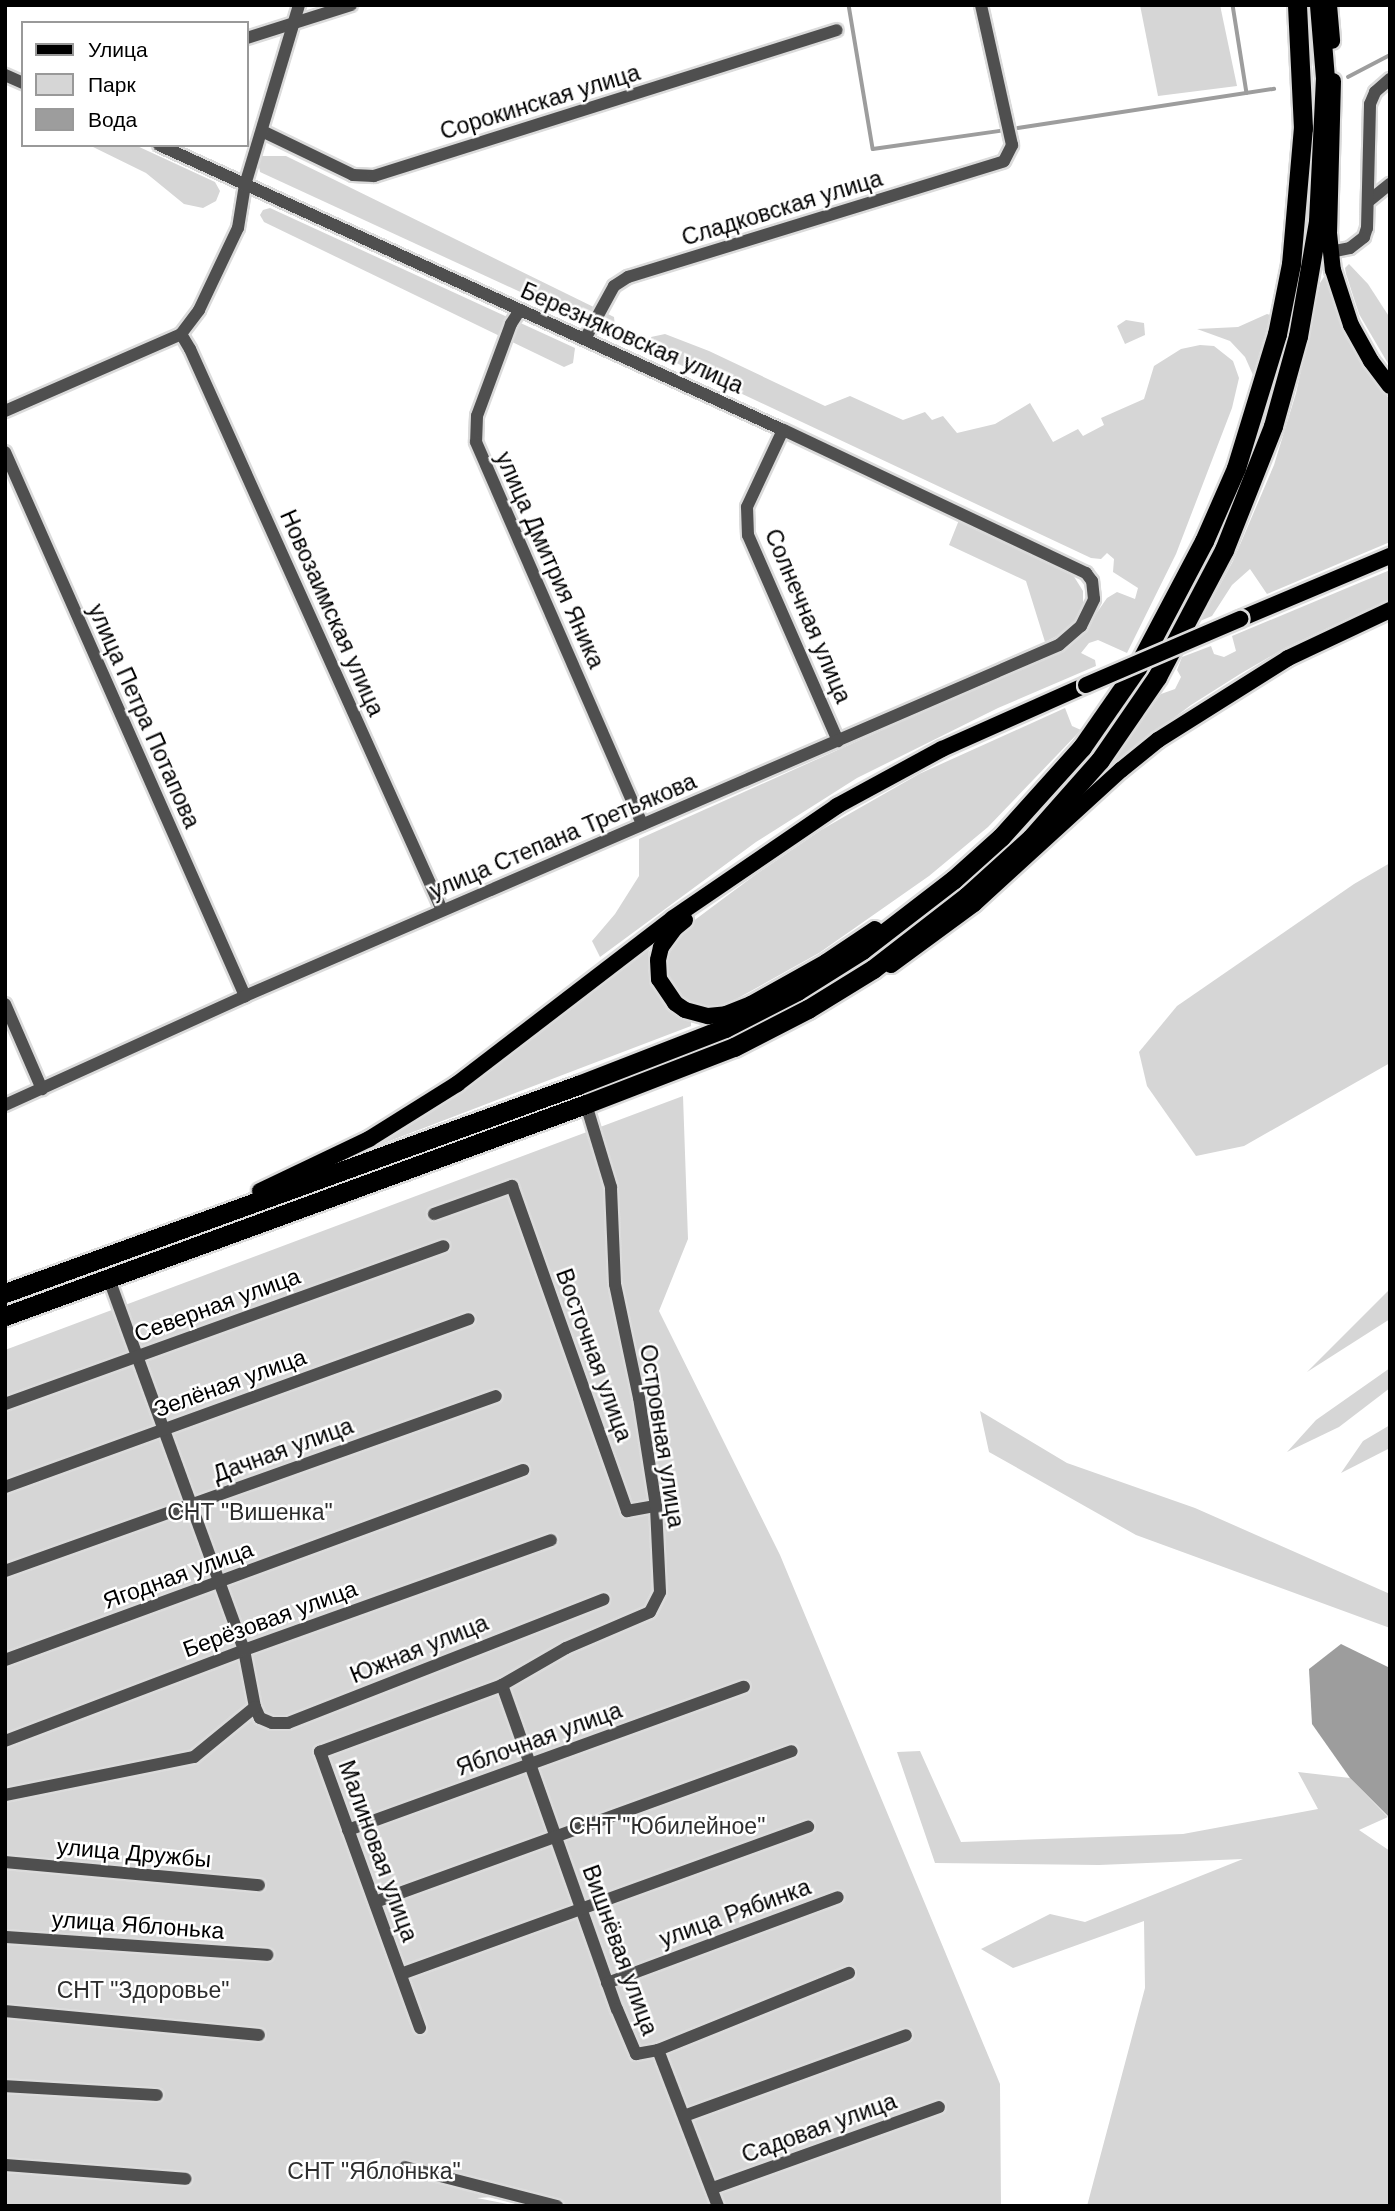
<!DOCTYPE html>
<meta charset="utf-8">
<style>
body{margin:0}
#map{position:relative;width:1395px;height:2211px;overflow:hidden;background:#fff;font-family:Helvetica,sans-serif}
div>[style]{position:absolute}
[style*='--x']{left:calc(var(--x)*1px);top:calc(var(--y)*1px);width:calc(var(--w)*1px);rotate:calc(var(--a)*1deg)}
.green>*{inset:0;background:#d6d6d6}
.water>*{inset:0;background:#9d9d9d}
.stream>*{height:3.5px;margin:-1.75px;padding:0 1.75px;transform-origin:1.75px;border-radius:1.75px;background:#9d9d9d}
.roads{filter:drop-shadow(2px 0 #dbdbdb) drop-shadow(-2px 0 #dbdbdb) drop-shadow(0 2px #dbdbdb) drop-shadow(0 -2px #dbdbdb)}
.minor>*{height:12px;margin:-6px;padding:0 6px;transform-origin:6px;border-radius:6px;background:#4f4f4f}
.major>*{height:16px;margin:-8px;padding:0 8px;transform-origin:8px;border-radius:8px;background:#000}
.highway>*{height:19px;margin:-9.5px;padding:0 9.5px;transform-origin:9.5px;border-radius:9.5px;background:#000}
.bridges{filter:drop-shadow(2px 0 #dbdbdb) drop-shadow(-2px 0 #dbdbdb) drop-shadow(0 2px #dbdbdb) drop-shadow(0 -2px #dbdbdb)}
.major-bridge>*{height:16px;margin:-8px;padding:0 8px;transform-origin:8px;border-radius:8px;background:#000}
span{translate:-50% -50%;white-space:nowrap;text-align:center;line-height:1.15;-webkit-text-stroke:5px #fff;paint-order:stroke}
.street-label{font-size:23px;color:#000}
.park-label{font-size:23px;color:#2d2d2d}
.frame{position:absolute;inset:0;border:7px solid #000;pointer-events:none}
.legend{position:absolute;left:21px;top:21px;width:228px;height:126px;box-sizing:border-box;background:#fff;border:2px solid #999;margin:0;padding:9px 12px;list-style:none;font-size:21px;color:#000}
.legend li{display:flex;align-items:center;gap:14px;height:35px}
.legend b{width:35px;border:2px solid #999}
</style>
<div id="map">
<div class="green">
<div style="clip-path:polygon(1140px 5px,1220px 5px,1237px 86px,1158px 96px)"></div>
<div style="clip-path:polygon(89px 145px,135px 145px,215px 182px,220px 191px,216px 201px,203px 208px,184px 204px,146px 173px)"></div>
<div style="clip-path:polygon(257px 156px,286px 156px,614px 317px,615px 327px,607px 332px,260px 172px)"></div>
<div style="clip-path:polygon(270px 208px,575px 348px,573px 363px,564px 367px,264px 222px,260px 215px,263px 210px)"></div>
<div style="clip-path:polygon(1349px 264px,1368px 284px,1390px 318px,1390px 367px,1359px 314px,1346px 274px,1345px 268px)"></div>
<div style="clip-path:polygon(1325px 275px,1337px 313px,1350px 343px,1390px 400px,1390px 542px,1267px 594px,1250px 569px,1232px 585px,1212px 616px,1200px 621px,1233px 561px,1274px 465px,1296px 393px,1320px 283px)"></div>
<div style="clip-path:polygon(1267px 314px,1270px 315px,1266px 332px,1253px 375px,1245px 357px,1230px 341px,1197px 329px,1238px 327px)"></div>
<div style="clip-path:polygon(1126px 320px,1144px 323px,1145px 335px,1125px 344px,1117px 326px)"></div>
<div style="clip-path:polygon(665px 334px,709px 351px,825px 406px,850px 396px,903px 420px,925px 412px,932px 420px,943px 416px,957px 433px,995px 424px,1030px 403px,1053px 442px,1078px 429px,1083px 436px,1104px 425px,1101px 418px,1144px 399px,1154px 366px,1181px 349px,1200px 345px,1214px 346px,1233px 361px,1239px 378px,1232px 408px,1176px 554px,1127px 653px,1098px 640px,1089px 643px,1081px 653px,1095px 660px,1096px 666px,998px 708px,857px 778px,756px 842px,600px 957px,592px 941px,615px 914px,639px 876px,639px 839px,1063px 649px,1082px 634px,1107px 598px,1117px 592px,1135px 599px,1138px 588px,1113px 572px,1114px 559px,1107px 553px,1101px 559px,1091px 558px,653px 352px,651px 337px)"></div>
<div style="clip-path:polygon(959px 520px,1073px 575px,1083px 591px,1083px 604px,1071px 629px,1045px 642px,1026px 581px,949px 545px)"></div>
<div style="clip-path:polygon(1390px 570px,1390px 599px,1285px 648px,1240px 674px,1191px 705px,1106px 769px,1161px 694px,1175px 689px,1181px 677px,1177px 670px,1182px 657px,1211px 646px,1214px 654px,1224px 657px,1236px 651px,1232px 636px)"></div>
<div style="clip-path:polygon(1065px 708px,1072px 726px,1081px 730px,988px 827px,929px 876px,819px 953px,731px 1002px,706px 1009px,692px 1005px,678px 994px,668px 979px,668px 951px,684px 928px,755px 875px,821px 830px,919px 774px)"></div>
<div style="clip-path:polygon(1390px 863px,1390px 1063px,1244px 1146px,1196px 1156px,1147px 1086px,1139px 1052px,1177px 1006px,1354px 884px)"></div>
<div style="clip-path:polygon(649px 948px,648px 970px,653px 987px,669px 1009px,691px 1022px,691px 1026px,361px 1152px,470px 1083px)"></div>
<div style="clip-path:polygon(683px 1096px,688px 1239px,659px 1311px,780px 1555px,1000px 2084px,1001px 2206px,564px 2206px,512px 2196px,477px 2198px,518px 2206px,5px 2206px,5px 1350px)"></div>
<div style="clip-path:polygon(1390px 1289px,1390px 1319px,1307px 1372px)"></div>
<div style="clip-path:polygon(1390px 1368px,1390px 1388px,1339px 1427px,1287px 1452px,1316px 1420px)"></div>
<div style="clip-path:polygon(980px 1411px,1067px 1463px,1195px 1508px,1390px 1594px,1390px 1628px,1136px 1535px,989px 1452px)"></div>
<div style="clip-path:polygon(1390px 1425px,1390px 1448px,1341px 1473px,1363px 1441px)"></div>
<div style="clip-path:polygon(920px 1751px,961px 1842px,1183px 1834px,1318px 1809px,1298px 1772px,1350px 1778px,1388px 1817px,1359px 1830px,1390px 1851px,1390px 2206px,1087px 2206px,1145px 1988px,1144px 1921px,1013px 1968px,981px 1949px,1050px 1914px,1085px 1922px,1243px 1859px,1099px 1865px,935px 1863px,897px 1752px)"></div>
</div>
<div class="water">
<div style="clip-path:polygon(1341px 1644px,1390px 1668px,1390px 1818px,1350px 1778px,1312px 1724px,1309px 1669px)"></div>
</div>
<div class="stream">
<div style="--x:849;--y:5;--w:146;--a:80.5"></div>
<div style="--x:873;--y:149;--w:128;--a:-8.1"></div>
<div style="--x:1233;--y:5;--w:89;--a:81"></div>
<div style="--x:1348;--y:77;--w:47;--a:-27.6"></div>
<div style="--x:1018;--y:128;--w:259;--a:-8.7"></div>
</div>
<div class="roads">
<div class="minor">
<div style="--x:247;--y:38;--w:109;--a:-17.6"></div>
<div style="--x:5;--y:75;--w:20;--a:24"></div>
<div style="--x:262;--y:131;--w:101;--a:25.8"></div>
<div style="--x:353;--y:175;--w:21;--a:3"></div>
<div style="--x:374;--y:176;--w:485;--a:-17.5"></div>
<div style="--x:1370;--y:200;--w:26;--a:-39"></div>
<div style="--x:1330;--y:252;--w:20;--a:-11"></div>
<div style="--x:1350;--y:248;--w:18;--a:-38"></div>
<div style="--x:1364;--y:237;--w:9;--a:-72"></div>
<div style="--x:1367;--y:228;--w:124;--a:-88.6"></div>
<div style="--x:1370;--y:104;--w:13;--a:-67"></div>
<div style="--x:1375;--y:92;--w:20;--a:-41"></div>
<div style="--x:520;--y:310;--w:17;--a:123"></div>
<div style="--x:511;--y:324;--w:98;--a:110.3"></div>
<div style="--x:477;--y:416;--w:26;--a:92"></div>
<div style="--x:476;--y:442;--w:417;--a:66.5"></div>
<div style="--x:181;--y:334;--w:17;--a:59"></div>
<div style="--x:190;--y:349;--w:615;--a:65.81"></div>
<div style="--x:585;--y:339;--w:60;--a:-61.3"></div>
<div style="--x:614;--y:286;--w:17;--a:-33"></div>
<div style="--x:628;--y:277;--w:393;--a:-17.1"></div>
<div style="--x:1004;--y:161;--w:18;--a:-63"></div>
<div style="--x:1012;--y:145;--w:143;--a:-102.5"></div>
<div style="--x:5;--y:411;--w:192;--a:-23.6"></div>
<div style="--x:181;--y:334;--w:30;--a:-53"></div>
<div style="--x:199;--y:310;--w:91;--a:-64.6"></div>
<div style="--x:238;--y:228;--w:44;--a:-80.8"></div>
<div style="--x:245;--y:185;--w:188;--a:-73.3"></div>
<div style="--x:783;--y:430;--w:85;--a:115.1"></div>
<div style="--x:747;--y:507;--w:28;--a:88"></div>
<div style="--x:748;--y:535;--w:225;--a:66.4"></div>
<div style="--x:5;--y:452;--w:595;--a:66.19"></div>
<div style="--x:5;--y:1004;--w:93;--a:66.5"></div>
<div style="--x:5;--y:1105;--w:264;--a:-24.4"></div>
<div style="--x:245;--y:996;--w:886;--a:-23.33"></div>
<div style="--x:1059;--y:645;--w:29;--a:-41"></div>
<div style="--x:1081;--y:626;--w:30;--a:-64"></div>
<div style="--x:1094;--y:599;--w:18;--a:-96"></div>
<div style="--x:1092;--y:581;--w:10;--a:-127"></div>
<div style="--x:1086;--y:573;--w:335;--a:-154.7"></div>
<div style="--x:783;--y:430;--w:686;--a:-155.45"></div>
<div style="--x:434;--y:1214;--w:83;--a:-19.7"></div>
<div style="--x:512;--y:1186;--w:345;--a:70.5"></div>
<div style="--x:627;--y:1511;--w:29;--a:-10"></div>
<div style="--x:109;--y:1279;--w:395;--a:70"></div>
<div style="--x:244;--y:1650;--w:58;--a:79.1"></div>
<div style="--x:255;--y:1707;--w:12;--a:66"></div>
<div style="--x:260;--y:1718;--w:13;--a:23"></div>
<div style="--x:272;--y:1723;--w:16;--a:0"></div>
<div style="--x:288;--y:1723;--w:339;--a:-21.4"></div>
<div style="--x:5;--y:1404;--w:466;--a:-19.8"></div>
<div style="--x:5;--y:1487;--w:493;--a:-19.9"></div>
<div style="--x:5;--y:1571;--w:521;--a:-19.62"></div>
<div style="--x:5;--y:1660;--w:552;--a:-20.14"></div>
<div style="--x:502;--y:1685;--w:344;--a:70.5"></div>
<div style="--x:617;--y:2009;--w:49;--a:67.1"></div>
<div style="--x:636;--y:2054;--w:22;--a:-10"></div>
<div style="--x:658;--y:2050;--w:206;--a:-22"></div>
<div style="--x:5;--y:1741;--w:256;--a:-20.8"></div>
<div style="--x:244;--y:1650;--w:326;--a:-19.7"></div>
<div style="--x:5;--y:1795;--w:193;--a:-11.4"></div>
<div style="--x:194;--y:1757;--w:79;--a:-39.3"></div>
<div style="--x:348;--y:1830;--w:421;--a:-19.9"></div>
<div style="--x:5;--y:1862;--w:255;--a:5.2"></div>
<div style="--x:375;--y:1902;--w:443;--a:-19.9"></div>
<div style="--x:5;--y:1937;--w:263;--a:3.9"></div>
<div style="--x:401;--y:1974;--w:433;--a:-19.9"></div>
<div style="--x:607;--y:1983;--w:246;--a:-20.4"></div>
<div style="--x:5;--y:2011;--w:255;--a:5.4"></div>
<div style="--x:420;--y:2028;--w:294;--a:-109.9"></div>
<div style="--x:320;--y:1752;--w:194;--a:-20.2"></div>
<div style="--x:502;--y:1685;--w:74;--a:-30"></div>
<div style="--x:566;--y:1648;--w:91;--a:-23.2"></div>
<div style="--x:650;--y:1612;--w:22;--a:-63"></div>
<div style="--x:660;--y:1592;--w:86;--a:-92.7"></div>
<div style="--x:656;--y:1506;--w:109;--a:-98.9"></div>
<div style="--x:639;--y:1398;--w:116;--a:-101.9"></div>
<div style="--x:615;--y:1284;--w:97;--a:-92.4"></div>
<div style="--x:611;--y:1187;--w:87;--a:-106.8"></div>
<div style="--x:658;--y:2050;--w:167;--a:69"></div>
<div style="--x:5;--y:2086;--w:152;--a:3.4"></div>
<div style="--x:684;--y:2116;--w:236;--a:-20"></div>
<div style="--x:5;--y:2165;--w:181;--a:4.4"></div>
<div style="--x:405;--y:2167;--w:157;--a:14.4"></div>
<div style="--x:713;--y:2188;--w:240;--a:-19.7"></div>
</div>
<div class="major">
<div style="--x:1329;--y:5;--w:36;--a:85"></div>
<div style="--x:1333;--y:81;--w:152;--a:91.5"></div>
<div style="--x:1329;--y:233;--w:37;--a:84"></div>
<div style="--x:1333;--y:270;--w:58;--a:71.9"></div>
<div style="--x:1351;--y:325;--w:41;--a:60.9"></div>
<div style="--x:1371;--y:361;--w:31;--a:53"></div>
<div style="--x:1240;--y:619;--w:163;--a:-22.8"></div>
<div style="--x:685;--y:920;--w:13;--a:141"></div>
<div style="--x:675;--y:928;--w:24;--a:126"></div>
<div style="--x:661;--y:947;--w:13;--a:103"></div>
<div style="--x:658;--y:960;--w:19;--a:87"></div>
<div style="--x:659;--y:979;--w:29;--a:56"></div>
<div style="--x:675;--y:1003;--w:12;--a:35"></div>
<div style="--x:685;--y:1010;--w:24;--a:15"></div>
<div style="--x:708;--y:1016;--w:18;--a:-6"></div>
<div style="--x:726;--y:1014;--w:27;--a:-22"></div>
<div style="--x:751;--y:1004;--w:86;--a:-29.2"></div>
<div style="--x:826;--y:962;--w:59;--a:-34"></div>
<div style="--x:891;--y:965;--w:103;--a:-36.3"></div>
<div style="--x:974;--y:904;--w:199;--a:-42.4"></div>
<div style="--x:1121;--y:770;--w:48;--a:-39"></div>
<div style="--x:1158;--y:740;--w:154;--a:-32.2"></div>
<div style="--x:1288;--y:658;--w:113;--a:-25.2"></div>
<div style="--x:260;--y:1191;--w:121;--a:-25.5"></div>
<div style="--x:369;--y:1139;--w:104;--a:-32"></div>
<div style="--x:457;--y:1084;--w:272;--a:-37.5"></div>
<div style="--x:673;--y:918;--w:199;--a:-34.3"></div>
<div style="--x:837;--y:806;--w:119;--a:-28.5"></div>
<div style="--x:942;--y:749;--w:158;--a:-24"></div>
</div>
<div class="highway">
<div style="--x:5;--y:1293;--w:610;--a:-19.95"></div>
<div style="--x:578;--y:1085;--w:158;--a:-21.2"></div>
<div style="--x:725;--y:1028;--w:81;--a:-27.2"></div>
<div style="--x:797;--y:991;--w:77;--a:-32.2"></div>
<div style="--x:862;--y:950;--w:115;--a:-37.6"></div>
<div style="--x:953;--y:880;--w:64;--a:-41.9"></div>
<div style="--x:1001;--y:837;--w:121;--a:-48"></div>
<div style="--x:1082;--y:747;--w:96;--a:-55.2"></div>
<div style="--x:1137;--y:668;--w:144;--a:-62.2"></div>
<div style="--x:1204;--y:541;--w:80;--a:-66.3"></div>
<div style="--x:1236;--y:468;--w:140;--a:-73"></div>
<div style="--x:1277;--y:334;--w:71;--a:-78.7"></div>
<div style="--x:1291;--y:264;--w:137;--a:-85"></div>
<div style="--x:1303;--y:128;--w:123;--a:-92.8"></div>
<div style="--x:5;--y:1316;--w:618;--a:-20.05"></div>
<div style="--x:586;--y:1104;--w:159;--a:-21.1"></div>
<div style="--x:734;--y:1047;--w:83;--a:-27.2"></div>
<div style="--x:808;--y:1009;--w:76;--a:-31.6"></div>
<div style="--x:873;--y:969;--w:119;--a:-37.8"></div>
<div style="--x:967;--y:896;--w:86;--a:-42.2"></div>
<div style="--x:1031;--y:838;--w:104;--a:-48.5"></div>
<div style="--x:1100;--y:760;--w:101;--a:-55.5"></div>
<div style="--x:1157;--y:677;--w:144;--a:-62.2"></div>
<div style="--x:1224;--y:550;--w:133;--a:-68.4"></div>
<div style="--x:1273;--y:426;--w:93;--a:-74.5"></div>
<div style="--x:1298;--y:336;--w:117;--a:-80.1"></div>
<div style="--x:1318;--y:221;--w:143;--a:-87.2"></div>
<div style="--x:1325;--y:78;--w:73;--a:-94.7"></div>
</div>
</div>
<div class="bridges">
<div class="major-bridge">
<div style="--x:1086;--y:685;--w:168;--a:-23.2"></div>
</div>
</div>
<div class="street-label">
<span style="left:540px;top:102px;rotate:-17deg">Сорокинская улица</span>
<span style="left:782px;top:208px;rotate:-17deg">Сладковская улица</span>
<span style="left:632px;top:338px;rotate:24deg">Березняковская улица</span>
<span style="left:550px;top:560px;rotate:66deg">улица Дмитрия Яника</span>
<span style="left:332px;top:613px;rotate:66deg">Новозаимская улица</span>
<span style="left:808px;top:616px;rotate:67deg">Солнечная улица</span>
<span style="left:144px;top:716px;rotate:66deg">улица Петра Потапова</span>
<span style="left:563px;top:836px;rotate:-23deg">улица Степана Третьякова</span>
<span style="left:217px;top:1305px;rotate:-20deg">Северная улица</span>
<span style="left:594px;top:1355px;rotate:70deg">Восточная улица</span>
<span style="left:230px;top:1383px;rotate:-20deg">Зелёная улица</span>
<span style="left:662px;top:1436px;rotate:81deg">Островная улица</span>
<span style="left:283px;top:1450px;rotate:-20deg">Дачная улица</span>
<span style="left:178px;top:1575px;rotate:-20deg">Ягодная улица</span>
<span style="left:270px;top:1619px;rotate:-20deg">Берёзовая улица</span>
<span style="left:419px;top:1649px;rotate:-22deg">Южная улица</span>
<span style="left:539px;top:1739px;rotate:-20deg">Яблочная улица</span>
<span style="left:378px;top:1851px;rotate:70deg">Малиновая улица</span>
<span style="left:134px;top:1853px;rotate:5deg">улица Дружбы</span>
<span style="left:735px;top:1913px;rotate:-20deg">улица Рябинка</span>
<span style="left:138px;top:1925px;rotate:4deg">улица Яблонька</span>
<span style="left:620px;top:1950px;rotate:70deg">Вишнёвая улица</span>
<span style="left:819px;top:2128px;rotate:-20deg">Садовая улица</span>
</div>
<div class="park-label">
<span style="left:250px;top:1512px">СНТ "Вишенка"</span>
<span style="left:667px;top:1826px">СНТ "Юбилейное"</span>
<span style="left:143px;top:1990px">СНТ "Здоровье"</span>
<span style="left:374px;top:2171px">СНТ "Яблонька"</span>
</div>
<div class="frame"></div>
<ul class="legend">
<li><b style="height:9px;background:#000"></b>Улица</li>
<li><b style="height:19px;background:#d6d6d6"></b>Парк</li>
<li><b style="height:19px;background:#9d9d9d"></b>Вода</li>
</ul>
</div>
